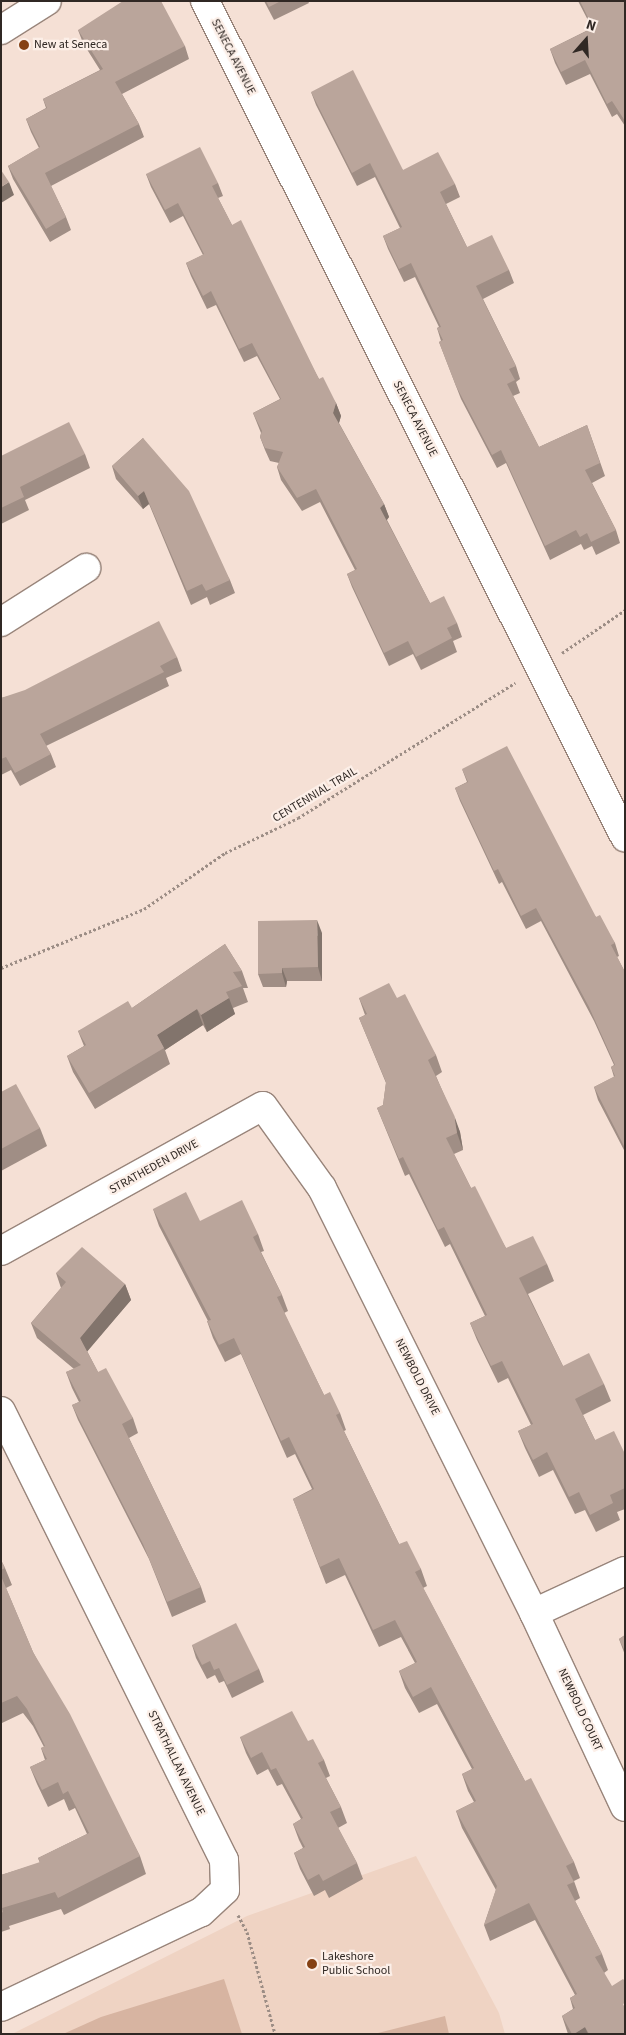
<!DOCTYPE html>
<style>
body{margin:0}
#map{position:relative;width:626px;height:2035px;overflow:hidden;background:#f5e0d5;font-family:"Source Sans 3",sans-serif}
div>[style]{position:absolute}
[style*='--x']{left:calc(var(--x)*1px);top:calc(var(--y)*1px);width:calc(var(--w)*1px);rotate:calc(var(--a)*1deg)}
.built>*{inset:0;background:#efd3c3}
.green>*{inset:0;background:#d7b4a1}
.path>*{height:3px;margin-top:-1.5px;transform-origin:0;background:repeating-linear-gradient(90deg,#9c8d85 0 2.5px,transparent 0 5px)}
.roads{filter:drop-shadow(1px 0 #99857b) drop-shadow(-1px 0 #99857b) drop-shadow(0 1px #99857b) drop-shadow(0 -1px #99857b)}
.minor>*{height:28px;margin:-14px;padding:0 14px;transform-origin:14px;border-radius:14px;background:#fff}
.secondary>*{height:28px;margin:-14px;padding:0 14px;transform-origin:14px;border-radius:14px;background:#fff}
.wall>*{inset:0;background:#a08e85}
.shaded-wall>*{inset:0;background:#82746c}
.building>*{inset:0;background:#baa59b}
.dots>*{width:14px;height:14px;translate:-50% -50%;box-sizing:border-box;border:2px solid #fcefe8;border-radius:50%}
span{translate:-50% -50%;white-space:nowrap;text-align:center;line-height:1.15;-webkit-text-stroke:4.5px #fcefe8;paint-order:stroke}
.poi-label{font-size:12px;color:#302824}
.left{translate:0 -50%;text-align:left}
.street-label{font-size:12px;color:#302824}
.frame{position:absolute;inset:0;border:2px solid #302824;pointer-events:none}
.north{position:absolute;left:561px;top:15px;width:50px;height:50px;-webkit-text-stroke:4px #fcefe8;paint-order:stroke;rotate:19deg;font-size:14px;font-weight:700;line-height:20px;text-align:center;color:#302824}
.north::after{content:'';display:block;margin:auto;width:18px;height:22px;background:#302824;clip-path:polygon(50% 0,100% 100%,50% 72%,0 100%)}
</style>
<div id="map">
<div class="built">
<div style="clip-path:polygon(416px 1856px,499px 2013px,505px 2034px,12px 2034px,247px 1916px)"></div>
</div>
<div class="green">
<div style="clip-path:polygon(224px 1979px,242px 2034px,63px 2034px,101px 2017px)"></div>
<div style="clip-path:polygon(445px 2016px,449px 2034px,378px 2034px,378px 2033px)"></div>
</div>
<div class="path">
<div style="--x:562;--y:653;--w:76;--a:-34.3"></div>
<div style="--x:1;--y:968;--w:155;--a:-22.4"></div>
<div style="--x:144;--y:909;--w:98;--a:-34.7"></div>
<div style="--x:225;--y:853;--w:81;--a:-25.6"></div>
<div style="--x:298;--y:818;--w:256;--a:-31.9"></div>
<div style="--x:238;--y:1915;--w:19;--a:62"></div>
<div style="--x:247;--y:1932;--w:106;--a:74.6"></div>
</div>
<div class="roads">
<div class="minor">
<div style="--x:205;--y:1;--w:936;--a:63.33"></div>
<div style="--x:1;--y:622;--w:101;--a:-32.4"></div>
<div style="--x:1;--y:1251;--w:299;--a:-29"></div>
<div style="--x:263;--y:1106;--w:101;--a:54.3"></div>
<div style="--x:322;--y:1188;--w:475;--a:63.5"></div>
<div style="--x:534;--y:1613;--w:214;--a:64.9"></div>
<div style="--x:1;--y:1411;--w:501;--a:63.59"></div>
<div style="--x:224;--y:1860;--w:30;--a:88"></div>
<div style="--x:225;--y:1890;--w:33;--a:137"></div>
<div style="--x:201;--y:1912;--w:221;--a:154.6"></div>
<div style="--x:534;--y:1613;--w:100;--a:-24.8"></div>
</div>
<div class="secondary">
<div style="--x:1;--y:30;--w:54;--a:-32.2"></div>
</div>
</div>
<div class="wall">
<div style="clip-path:polygon(264px 1px,308px 1px,309px 3px,274px 20px)"></div>
<div style="clip-path:polygon(578px 1px,625px 1px,625px 126px,617px 114px,612px 117px,590px 74px,566px 85px,555px 63px,550px 49px,592px 28px)"></div>
<div style="clip-path:polygon(78px 30px,185px 46px,189px 59px,122px 94px,139px 124px,144px 137px,51px 186px,66px 217px,71px 230px,50px 242px,13px 179px,8px 166px,39px 148px,31px 132px,26px 119px,46px 108px,43px 99px,100px 70px,83px 43px)"></div>
<div style="clip-path:polygon(311px 92px,403px 170px,455px 184px,460px 197px,446px 204px,467px 247px,509px 270px,514px 283px,483px 299px,516px 366px,520px 379px,516px 382px,520px 393px,513px 396px,539px 447px,587px 425px,605px 476px,592px 483px,616px 530px,620px 543px,596px 555px,592px 546px,584px 550px,581px 544px,550px 560px,506px 463px,497px 468px,461px 399px,439px 342px,441px 341px,437px 328px,439px 327px,415px 277px,404px 282px,388px 249px,383px 236px,400px 228px,375px 177px,357px 186px,316px 105px)"></div>
<div style="clip-path:polygon(146px 174px,218px 183px,223px 196px,218px 198px,232px 225px,319px 379px,336px 403px,341px 416px,339px 423px,384px 504px,389px 517px,387px 520px,430px 603px,457px 623px,462px 637px,453px 641px,457px 652px,421px 670px,413px 654px,389px 666px,352px 587px,347px 574px,355px 570px,320px 502px,302px 511px,281px 480px,277px 467px,279px 463px,270px 461px,265px 450px,260px 437px,261px 433px,253px 413px,280px 399px,257px 356px,244px 362px,216px 305px,207px 309px,191px 276px,186px 263px,203px 255px,183px 216px,170px 223px,151px 187px)"></div>
<div style="clip-path:polygon(143px 438px,230px 580px,235px 593px,210px 605px,207px 597px,191px 605px,149px 504px,143px 509px,116px 479px,112px 466px)"></div>
<div style="clip-path:polygon(85px 454px,90px 468px,25px 500px,29px 510px,1px 524px,1px 456px)"></div>
<div style="clip-path:polygon(177px 657px,182px 671px,166px 678px,169px 686px,46px 746px,51px 754px,56px 767px,20px 786px,11px 770px,1px 775px,1px 698px)"></div>
<div style="clip-path:polygon(462px 769px,596px 917px,615px 943px,619px 956px,617px 957px,625px 972px,625px 1152px,598px 1100px,594px 1087px,614px 1077px,611px 1067px,614px 1065px,594px 1021px,541px 921px,526px 929px,502px 882px,499px 884px,460px 801px,455px 788px,467px 782px)"></div>
<div style="clip-path:polygon(322px 933px,322px 981px,287px 981px,286px 987px,263px 987px,258px 974px)"></div>
<div style="clip-path:polygon(225px 944px,242px 971px,248px 988px,243px 988px,248px 1002px,233px 1008px,235px 1014px,207px 1032px,203px 1025px,165px 1050px,170px 1064px,95px 1109px,73px 1072px,67px 1056px,84px 1046px,78px 1031px,132px 1008px)"></div>
<div style="clip-path:polygon(359px 998px,397px 998px,436px 1055px,442px 1072px,436px 1076px,460px 1132px,463px 1150px,454px 1154px,471px 1188px,506px 1248px,547px 1264px,554px 1281px,528px 1294px,563px 1366px,604px 1384px,611px 1401px,583px 1415px,595px 1440px,625px 1454px,625px 1509px,617px 1512px,620px 1520px,596px 1532px,585px 1510px,575px 1514px,553px 1470px,539px 1477px,525px 1448px,518px 1431px,531px 1425px,508px 1378px,498px 1383px,477px 1340px,470px 1323px,485px 1316px,450px 1244px,445px 1247px,409px 1174px,405px 1176px,377px 1108px,383px 1105px,386px 1083px,359px 1018px,365px 1015px)"></div>
<div style="clip-path:polygon(1px 1092px,40px 1128px,47px 1146px,1px 1171px)"></div>
<div style="clip-path:polygon(153px 1209px,200px 1221px,258px 1234px,264px 1251px,261px 1252px,282px 1295px,288px 1311px,284px 1313px,324px 1395px,340px 1413px,346px 1430px,344px 1431px,399px 1544px,421px 1569px,427px 1586px,423px 1588px,525px 1781px,574px 1862px,580px 1878px,574px 1881px,580px 1898px,575px 1901px,602px 1954px,608px 1970px,604px 1973px,625px 2034px,568px 2034px,562px 2016px,573px 2009px,570px 1998px,575px 1995px,535px 1920px,490px 1941px,484px 1925px,496px 1890px,462px 1828px,456px 1811px,474px 1802px,468px 1791px,462px 1774px,472px 1769px,437px 1704px,419px 1713px,405px 1688px,399px 1671px,415px 1663px,401px 1637px,379px 1647px,345px 1575px,326px 1584px,293px 1499px,312px 1489px,295px 1454px,287px 1458px,241px 1354px,225px 1362px,213px 1338px,207px 1321px,208px 1321px,159px 1226px)"></div>
<div style="clip-path:polygon(56px 1273px,125px 1284px,131px 1300px,87px 1351px,98px 1372px,133px 1418px,138px 1433px,129px 1438px,201px 1587px,206px 1602px,172px 1617px,149px 1559px,78px 1420px,72px 1405px,79px 1402px,72px 1388px,66px 1372px,74px 1369px,37px 1338px,31px 1323px,61px 1288px)"></div>
<div style="clip-path:polygon(1px 1560px,5px 1568px,12px 1585px,6px 1588px,33px 1652px,140px 1856px,146px 1874px,64px 1915px,61px 1909px,9px 1926px,10px 1929px,1px 1932px,1px 1875px,40px 1863px,38px 1858px,87px 1834px,75px 1808px,69px 1811px,64px 1799px,48px 1807px,37px 1784px,30px 1767px,45px 1760px,41px 1748px,44px 1747px,33px 1726px,23px 1713px,2px 1723px,1px 1721px)"></div>
<div style="clip-path:polygon(625px 1635px,625px 1655px,619px 1639px)"></div>
<div style="clip-path:polygon(192px 1645px,259px 1669px,264px 1682px,232px 1698px,224px 1681px,219px 1683px,215px 1675px,207px 1679px,196px 1658px)"></div>
<div style="clip-path:polygon(240px 1737px,308px 1741px,324px 1760px,330px 1776px,326px 1778px,341px 1807px,347px 1823px,338px 1828px,357px 1863px,363px 1879px,329px 1898px,325px 1890px,314px 1896px,300px 1869px,294px 1853px,303px 1848px,299px 1840px,293px 1824px,301px 1819px,282px 1784px,277px 1786px,268px 1769px,257px 1775px,246px 1753px)"></div>
</div>
<div class="shaded-wall">
<div style="clip-path:polygon(9px 182px,14px 195px,1px 203px,1px 187px)"></div>
<div style="clip-path:polygon(336px 403px,341px 416px,338px 426px,333px 413px)"></div>
<div style="clip-path:polygon(144px 491px,149px 504px,143px 509px,138px 496px)"></div>
<div style="clip-path:polygon(384px 504px,389px 517px,385px 522px,380px 508px)"></div>
<div style="clip-path:polygon(317px 920px,322px 933px,322px 981px,318px 967px)"></div>
<div style="clip-path:polygon(282px 968px,287px 981px,286px 987px,282px 973px)"></div>
<div style="clip-path:polygon(229px 998px,235px 1014px,207px 1032px,201px 1015px)"></div>
<div style="clip-path:polygon(197px 1009px,203px 1025px,165px 1050px,157px 1035px)"></div>
<div style="clip-path:polygon(454px 1115px,460px 1132px,463px 1150px,457px 1133px)"></div>
<div style="clip-path:polygon(125px 1284px,131px 1300px,86px 1353px,80px 1338px)"></div>
<div style="clip-path:polygon(585px 2027px,588px 2034px,574px 2034px)"></div>
</div>
<div class="building">
<div style="clip-path:polygon(123px 1px,161px 1px,185px 46px,115px 82px,139px 124px,45px 173px,66px 217px,46px 229px,8px 166px,40px 147px,26px 119px,47px 108px,43px 99px,103px 69px,78px 30px)"></div>
<div style="clip-path:polygon(266px 1px,281px 1px,269px 7px)"></div>
<div style="clip-path:polygon(580px 1px,625px 1px,625px 121px,612px 101px,607px 104px,585px 60px,561px 72px,550px 49px,593px 28px)"></div>
<div style="clip-path:polygon(353px 70px,403px 170px,438px 152px,455px 184px,440px 192px,467px 247px,492px 235px,509px 270px,476px 286px,516px 366px,509px 369px,515px 380px,507px 384px,539px 447px,587px 425px,600px 463px,585px 470px,616px 530px,591px 542px,587px 533px,580px 537px,576px 530px,545px 546px,501px 450px,492px 455px,456px 386px,439px 342px,443px 340px,437px 328px,441px 327px,411px 263px,399px 269px,383px 236px,402px 227px,370px 163px,352px 173px,311px 92px)"></div>
<div style="clip-path:polygon(200px 147px,218px 183px,212px 186px,232px 225px,241px 220px,319px 379px,323px 377px,336px 403px,333px 413px,384px 504px,380px 508px,430px 603px,444px 596px,457px 623px,447px 628px,452px 638px,416px 657px,408px 641px,384px 653px,347px 574px,357px 569px,316px 489px,297px 498px,277px 467px,283px 452px,265px 448px,260px 437px,262px 431px,253px 413px,281px 399px,252px 343px,239px 349px,211px 291px,203px 296px,186px 263px,204px 254px,178px 203px,165px 210px,146px 174px)"></div>
<div style="clip-path:polygon(1px 170px,9px 182px,1px 187px)"></div>
<div style="clip-path:polygon(69px 422px,85px 454px,20px 487px,24px 497px,1px 508px,1px 456px)"></div>
<div style="clip-path:polygon(143px 438px,189px 491px,230px 580px,206px 591px,202px 584px,187px 591px,144px 491px,138px 496px,112px 466px)"></div>
<div style="clip-path:polygon(159px 621px,177px 657px,160px 666px,164px 672px,40px 734px,51px 754px,15px 773px,6px 757px,1px 759px,1px 698px,25px 690px)"></div>
<div style="clip-path:polygon(507px 746px,596px 917px,600px 915px,615px 943px,611px 945px,625px 972px,625px 1148px,594px 1087px,615px 1076px,611px 1067px,615px 1065px,589px 1007px,536px 908px,521px 916px,498px 869px,494px 871px,455px 788px,468px 782px,462px 769px)"></div>
<div style="clip-path:polygon(317px 920px,318px 967px,282px 968px,282px 973px,258px 974px,258px 921px)"></div>
<div style="clip-path:polygon(225px 944px,242px 971px,233px 972px,242px 986px,226px 992px,229px 998px,201px 1015px,197px 1009px,157px 1035px,164px 1048px,89px 1093px,67px 1056px,86px 1045px,78px 1031px,128px 1001px,132px 1008px)"></div>
<div style="clip-path:polygon(389px 983px,397px 998px,405px 994px,436px 1055px,428px 1060px,454px 1115px,457px 1133px,446px 1138px,471px 1188px,475px 1186px,506px 1248px,533px 1236px,547px 1264px,519px 1278px,563px 1366px,589px 1353px,604px 1384px,575px 1399px,595px 1440px,614px 1431px,625px 1454px,625px 1488px,610px 1495px,613px 1503px,590px 1515px,579px 1492px,569px 1497px,547px 1452px,533px 1460px,518px 1431px,533px 1424px,502px 1361px,491px 1366px,470px 1323px,487px 1315px,444px 1227px,438px 1230px,403px 1157px,399px 1159px,377px 1108px,383px 1105px,386px 1082px,359px 1018px,367px 1014px,359px 998px)"></div>
<div style="clip-path:polygon(16px 1084px,40px 1128px,1px 1149px,1px 1092px)"></div>
<div style="clip-path:polygon(186px 1192px,200px 1221px,242px 1200px,258px 1234px,253px 1237px,282px 1295px,277px 1297px,324px 1395px,330px 1392px,340px 1413px,336px 1415px,399px 1544px,407px 1541px,421px 1569px,415px 1572px,525px 1781px,531px 1778px,574px 1862px,566px 1866px,574px 1882px,567px 1885px,602px 1954px,595px 1957px,612px 1986px,623px 1979px,625px 1981px,625px 2003px,623px 2004px,625px 2008px,625px 2034px,589px 2034px,585px 2027px,574px 2034px,572px 2034px,562px 2016px,575px 2008px,570px 1998px,577px 1994px,529px 1903px,484px 1925px,497px 1886px,456px 1811px,476px 1801px,462px 1774px,474px 1768px,431px 1687px,413px 1697px,399px 1671px,417px 1662px,395px 1620px,373px 1630px,339px 1558px,320px 1567px,293px 1499px,314px 1489px,289px 1437px,281px 1441px,234px 1338px,219px 1345px,207px 1321px,211px 1320px,153px 1209px)"></div>
<div style="clip-path:polygon(82px 1247px,125px 1284px,80px 1338px,98px 1372px,106px 1368px,133px 1418px,122px 1424px,201px 1587px,167px 1602px,143px 1544px,72px 1405px,81px 1401px,66px 1372px,81px 1365px,31px 1323px,66px 1282px,56px 1273px)"></div>
<div style="clip-path:polygon(1px 1560px,5px 1568px,1px 1570px)"></div>
<div style="clip-path:polygon(1px 1576px,33px 1652px,70px 1714px,140px 1856px,58px 1898px,55px 1892px,2px 1908px,3px 1912px,1px 1913px,1px 1875px,40px 1862px,38px 1858px,89px 1833px,68px 1791px,63px 1794px,58px 1782px,42px 1790px,30px 1767px,47px 1759px,41px 1748px,45px 1746px,27px 1709px,17px 1696px,1px 1703px)"></div>
<div style="clip-path:polygon(236px 1623px,259px 1669px,227px 1685px,219px 1668px,214px 1670px,210px 1661px,202px 1665px,192px 1645px)"></div>
<div style="clip-path:polygon(625px 1635px,625px 1651px,619px 1639px)"></div>
<div style="clip-path:polygon(292px 1711px,308px 1741px,313px 1739px,324px 1760px,318px 1763px,341px 1807px,330px 1812px,357px 1863px,323px 1881px,319px 1874px,308px 1880px,294px 1853px,305px 1847px,293px 1824px,303px 1818px,276px 1768px,271px 1770px,262px 1752px,251px 1758px,240px 1737px)"></div>
</div>
<div class="dots">
<div style="left:24px;top:45px;background:#854114"></div>
<div style="left:312px;top:1964px;background:#854114"></div>
</div>
<div class="poi-label">
<span class="left" style="left:34px;top:45px">New at Seneca</span>
<span class="left" style="left:322px;top:1964px">Lakeshore<br>Public School</span>
</div>
<div class="street-label">
<span style="left:233px;top:57px;rotate:63deg">SENECA AVENUE</span>
<span style="left:415px;top:419px;rotate:63deg">SENECA AVENUE</span>
<span style="left:315px;top:795px;rotate:-31deg">CENTENNIAL TRAIL</span>
<span style="left:154px;top:1167px;rotate:-29deg">STRATHEDEN DRIVE</span>
<span style="left:417px;top:1377px;rotate:63deg">NEWBOLD DRIVE</span>
<span style="left:580px;top:1710px;rotate:65deg">NEWBOLD COURT</span>
<span style="left:176px;top:1763px;rotate:64deg">STRATHALLAN AVENUE</span>
</div>
<div class="frame"></div>
<div class="north">N</div>
</div>
